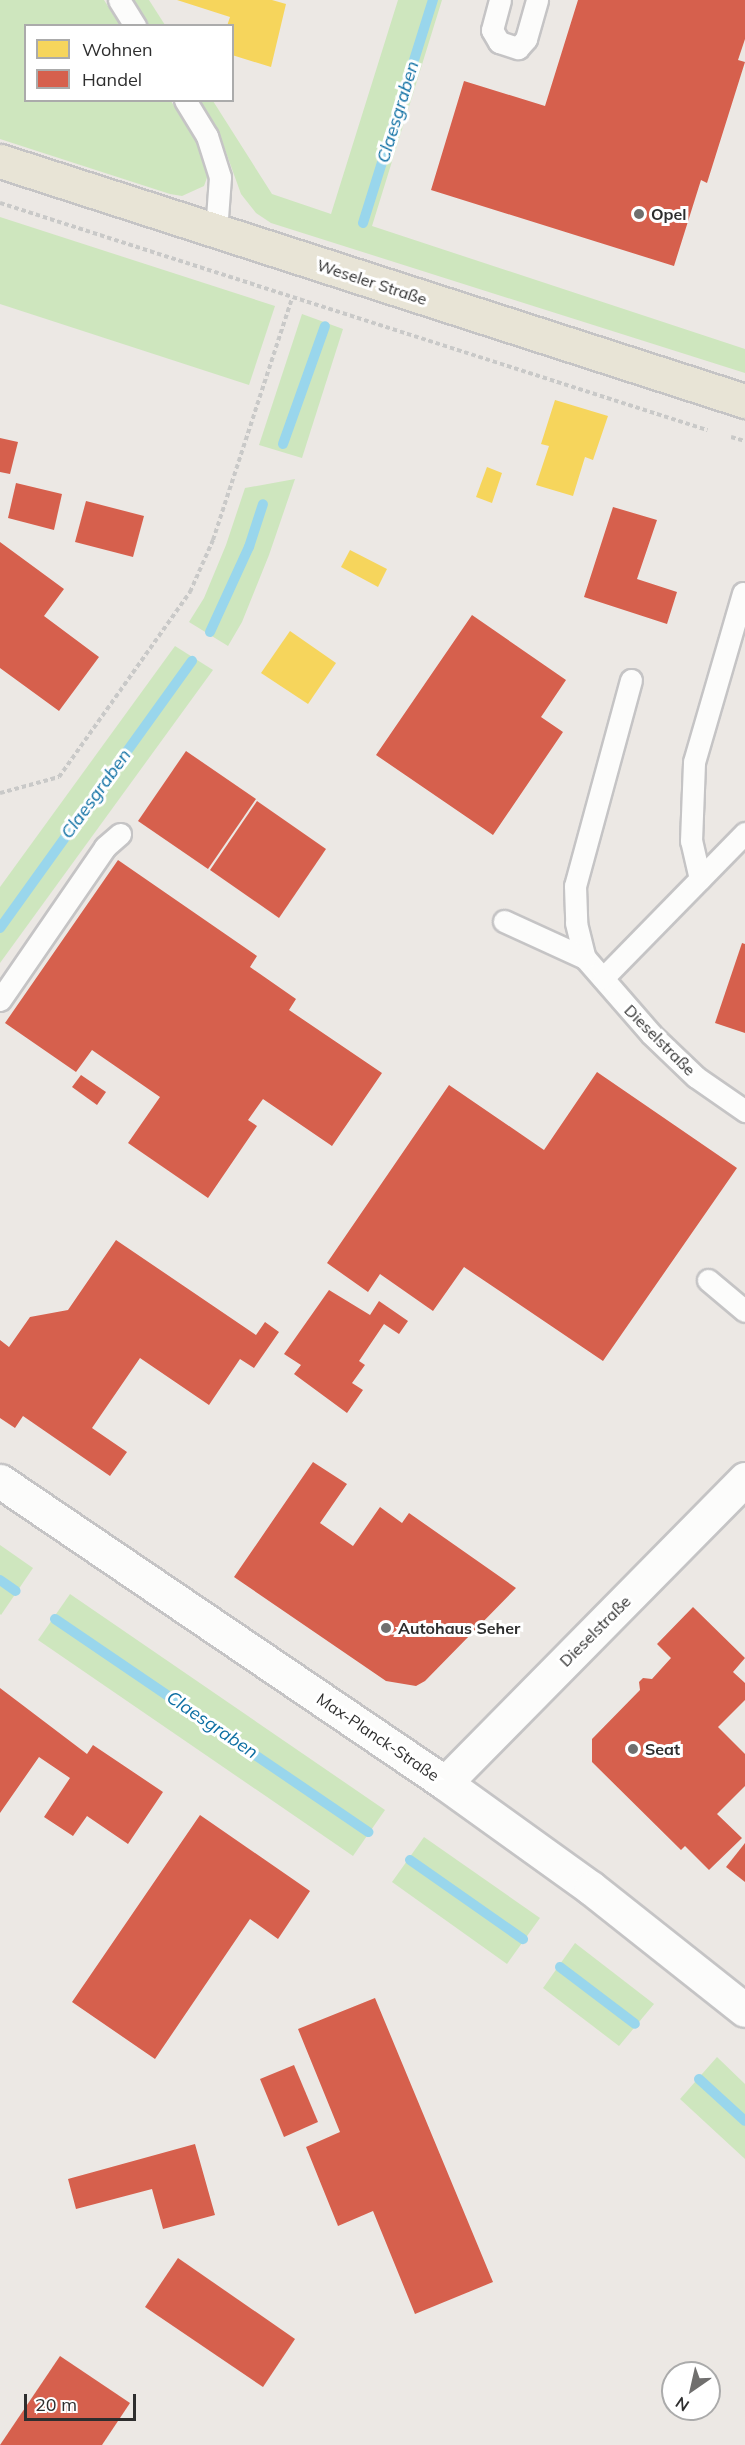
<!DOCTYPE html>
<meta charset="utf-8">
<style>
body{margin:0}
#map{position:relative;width:745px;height:2445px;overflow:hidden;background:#ece8e4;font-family:Mulish,sans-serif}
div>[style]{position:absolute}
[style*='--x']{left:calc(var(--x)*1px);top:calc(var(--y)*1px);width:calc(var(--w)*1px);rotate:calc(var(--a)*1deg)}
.green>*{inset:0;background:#cee6be}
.homes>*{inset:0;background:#f6d55c}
.shops>*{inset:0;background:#d6604d}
.stream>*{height:10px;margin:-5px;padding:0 5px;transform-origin:5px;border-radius:5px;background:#99d6ec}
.path>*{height:4px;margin-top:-2px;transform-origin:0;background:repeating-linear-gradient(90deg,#c9c9c8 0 4.5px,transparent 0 7.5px)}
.roads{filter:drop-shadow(2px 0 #c5c4c5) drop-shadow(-2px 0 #c5c4c5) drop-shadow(0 2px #c5c4c5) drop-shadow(0 -2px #c5c4c5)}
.service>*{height:21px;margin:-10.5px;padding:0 10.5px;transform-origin:10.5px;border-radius:10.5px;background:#fcfcfb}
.minor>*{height:33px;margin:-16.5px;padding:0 16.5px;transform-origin:16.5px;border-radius:16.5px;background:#fcfcfb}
.primary>*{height:33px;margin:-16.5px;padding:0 16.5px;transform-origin:16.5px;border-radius:16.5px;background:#e8e4d6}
.dots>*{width:16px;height:16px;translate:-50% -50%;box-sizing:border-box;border:3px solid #fff;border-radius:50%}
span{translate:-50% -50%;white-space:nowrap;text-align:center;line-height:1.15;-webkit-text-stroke:6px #fff;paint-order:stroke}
.poi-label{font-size:16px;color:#2e2e2e;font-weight:700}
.left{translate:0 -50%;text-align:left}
.street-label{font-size:16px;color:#2e2e2e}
.water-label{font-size:18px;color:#0d6fa3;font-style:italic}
.legend{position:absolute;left:24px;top:24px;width:210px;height:78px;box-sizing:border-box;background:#fff;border:2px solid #ababab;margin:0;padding:8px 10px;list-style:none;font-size:18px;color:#2e2e2e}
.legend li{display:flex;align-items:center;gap:12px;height:30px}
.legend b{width:30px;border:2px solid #ababab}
.north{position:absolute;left:661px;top:2361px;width:60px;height:60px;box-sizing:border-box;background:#fff;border:2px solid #ababab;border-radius:50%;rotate:214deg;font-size:16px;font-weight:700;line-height:24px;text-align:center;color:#2e2e2e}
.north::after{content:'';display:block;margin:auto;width:21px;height:27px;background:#706f6e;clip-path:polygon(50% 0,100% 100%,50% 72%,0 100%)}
.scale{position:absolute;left:24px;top:2394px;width:112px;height:27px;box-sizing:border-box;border:3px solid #2e2e2e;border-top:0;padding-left:8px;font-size:18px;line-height:21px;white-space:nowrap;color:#2e2e2e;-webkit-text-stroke:4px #fff;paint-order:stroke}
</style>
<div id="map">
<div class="green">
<div style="clip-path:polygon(0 0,104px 0,120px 25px,26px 26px,26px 100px,171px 101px,203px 152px,208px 175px,204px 186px,182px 196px,170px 194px,0 139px)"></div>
<div style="clip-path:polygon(132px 0,149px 0,165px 25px,148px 25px)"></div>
<div style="clip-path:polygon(398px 0,442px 0,372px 226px,745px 349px,745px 373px,271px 223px,256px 213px,241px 194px,223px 144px,198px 101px,213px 101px,272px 194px,331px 214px)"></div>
<div style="clip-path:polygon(0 217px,275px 306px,249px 385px,0 304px)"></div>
<div style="clip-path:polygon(302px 314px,343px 329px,302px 458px,259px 445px)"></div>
<div style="clip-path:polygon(295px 479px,269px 555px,242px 622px,228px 646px,189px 622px,204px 598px,226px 545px,245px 488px)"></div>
<div style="clip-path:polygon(175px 646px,213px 670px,0 963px,0 887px)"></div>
<div style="clip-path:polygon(0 1545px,33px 1568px,1px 1615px,0 1614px)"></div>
<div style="clip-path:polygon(70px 1594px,385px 1810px,353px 1856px,38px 1640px)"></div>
<div style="clip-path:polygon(424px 1837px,540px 1918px,507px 1964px,392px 1882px)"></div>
<div style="clip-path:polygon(575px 1943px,654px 2004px,619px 2046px,543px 1988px)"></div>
<div style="clip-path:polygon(717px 2057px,745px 2084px,745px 2159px,680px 2099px)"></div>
</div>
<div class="homes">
<div style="clip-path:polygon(177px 0,272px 0,286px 4px,271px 67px,232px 55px,232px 26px,227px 26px,230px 17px)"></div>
<div style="clip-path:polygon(555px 400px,608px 416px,593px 460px,585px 457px,573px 496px,536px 485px,549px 446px,541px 444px)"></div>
<div style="clip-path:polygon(487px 467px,502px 473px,492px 503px,476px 497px)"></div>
<div style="clip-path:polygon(350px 550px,387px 569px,378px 587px,341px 567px)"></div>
<div style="clip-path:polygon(290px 631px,336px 663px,308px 704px,261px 673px)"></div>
</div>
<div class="shops">
<div style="clip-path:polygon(578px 0,745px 0,745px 39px,738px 60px,745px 62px,707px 183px,701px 180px,674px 266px,431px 190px,464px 81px,545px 106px)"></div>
<div style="clip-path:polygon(0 438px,18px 442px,10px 474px,0 472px)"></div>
<div style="clip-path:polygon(16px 483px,62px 494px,54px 530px,8px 518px)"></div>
<div style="clip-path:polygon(86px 501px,144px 516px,133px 557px,75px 542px)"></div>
<div style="clip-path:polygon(613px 507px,657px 520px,637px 579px,677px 592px,667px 624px,584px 597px)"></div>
<div style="clip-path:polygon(0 542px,64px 589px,44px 616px,99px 657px,59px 711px,0 668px)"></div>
<div style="clip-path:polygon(472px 615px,566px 680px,541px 717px,563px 732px,493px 835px,376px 755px)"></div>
<div style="clip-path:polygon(186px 751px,256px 799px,208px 869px,138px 821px)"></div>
<div style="clip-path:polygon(257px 801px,326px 849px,279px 918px,210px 870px)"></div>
<div style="clip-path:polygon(118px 860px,257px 956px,250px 967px,296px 999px,289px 1010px,382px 1073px,332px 1146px,263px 1099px,248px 1120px,257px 1126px,208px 1198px,128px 1143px,160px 1097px,92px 1050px,76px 1072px,5px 1023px)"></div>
<div style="clip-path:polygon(742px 943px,745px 944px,745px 1033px,715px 1023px)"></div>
<div style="clip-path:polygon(597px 1072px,737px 1168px,603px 1361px,464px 1267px,433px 1311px,380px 1274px,368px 1292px,327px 1263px,449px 1085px,544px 1150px)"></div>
<div style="clip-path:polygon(81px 1075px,106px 1092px,97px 1105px,72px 1087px)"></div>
<div style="clip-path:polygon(116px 1240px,256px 1335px,265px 1322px,279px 1332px,254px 1368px,240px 1359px,209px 1405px,140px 1358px,92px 1428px,127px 1452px,110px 1476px,23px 1416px,15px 1428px,0 1418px,0 1340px,9px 1347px,30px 1317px,68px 1310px)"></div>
<div style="clip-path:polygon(329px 1290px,370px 1315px,379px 1301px,408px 1321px,399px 1334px,384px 1324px,359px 1361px,365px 1365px,352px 1383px,363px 1390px,347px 1413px,294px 1374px,301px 1365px,284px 1354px)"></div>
<div style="clip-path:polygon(313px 1462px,347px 1484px,320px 1523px,353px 1546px,380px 1507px,402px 1523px,409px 1513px,516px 1588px,425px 1681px,416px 1686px,386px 1681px,234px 1577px)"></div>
<div style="clip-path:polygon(693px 1607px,745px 1658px,733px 1672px,745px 1683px,745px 1700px,718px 1727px,745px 1754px,745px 1786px,717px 1814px,742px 1838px,709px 1870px,685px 1846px,681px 1850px,592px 1762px,592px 1739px,640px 1690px,639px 1682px,643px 1678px,652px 1679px,671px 1658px,657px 1644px)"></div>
<div style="clip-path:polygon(0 1688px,87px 1754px,93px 1745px,163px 1792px,128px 1844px,87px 1816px,73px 1836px,44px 1817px,70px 1778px,39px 1757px,0 1813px)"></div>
<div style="clip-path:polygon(200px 1815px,310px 1891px,278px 1939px,250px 1919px,155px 2059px,72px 2002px)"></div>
<div style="clip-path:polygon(745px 1843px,745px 1882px,726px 1867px)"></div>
<div style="clip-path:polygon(375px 1998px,493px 2282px,415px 2314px,373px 2211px,338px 2226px,306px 2147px,340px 2132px,298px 2029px)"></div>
<div style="clip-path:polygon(294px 2065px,318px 2122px,284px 2137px,260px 2079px)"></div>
<div style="clip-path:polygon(195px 2144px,215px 2215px,163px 2229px,152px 2189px,76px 2209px,68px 2179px)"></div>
<div style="clip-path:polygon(178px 2258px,295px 2339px,263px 2387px,145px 2307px)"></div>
<div style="clip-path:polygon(60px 2356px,130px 2403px,102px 2445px,0 2445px)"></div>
</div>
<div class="stream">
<div style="--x:363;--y:223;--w:234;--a:-72.6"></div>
<div style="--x:283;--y:444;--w:125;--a:-70.4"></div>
<div style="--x:210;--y:632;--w:94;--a:-65.4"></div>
<div style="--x:249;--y:547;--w:45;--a:-72"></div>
<div style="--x:0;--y:928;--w:329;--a:-54.3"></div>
<div style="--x:0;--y:1580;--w:19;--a:35"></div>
<div style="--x:55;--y:1619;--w:379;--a:34.2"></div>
<div style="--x:410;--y:1860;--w:138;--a:35"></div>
<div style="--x:560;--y:1967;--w:94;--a:37.2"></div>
<div style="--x:699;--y:2079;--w:62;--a:42.4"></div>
</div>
<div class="path">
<div style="--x:0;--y:203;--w:743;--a:17.8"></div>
<div style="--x:731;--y:437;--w:15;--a:16"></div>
<div style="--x:0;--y:793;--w:61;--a:-15.2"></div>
<div style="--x:59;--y:777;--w:227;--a:-54.7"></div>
<div style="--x:190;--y:592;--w:57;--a:-66.1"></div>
<div style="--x:213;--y:540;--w:255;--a:-71.9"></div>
</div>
<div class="roads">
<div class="service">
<div style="--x:119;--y:0;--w:31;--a:58"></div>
<div style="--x:500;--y:0;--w:31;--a:105"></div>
<div style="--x:492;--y:30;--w:14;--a:60"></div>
<div style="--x:499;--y:42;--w:20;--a:18"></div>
<div style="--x:518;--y:48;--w:12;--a:-48"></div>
<div style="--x:526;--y:39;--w:41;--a:-74.2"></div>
<div style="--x:185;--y:100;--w:42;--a:58.6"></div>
<div style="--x:207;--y:136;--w:43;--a:72.4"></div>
<div style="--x:220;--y:177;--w:54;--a:94.2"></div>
<div style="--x:631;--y:680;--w:213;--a:105.2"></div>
<div style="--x:575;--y:886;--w:37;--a:88"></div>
<div style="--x:576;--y:923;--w:36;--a:76"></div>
<div style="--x:585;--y:958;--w:101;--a:49"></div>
<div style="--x:651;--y:1034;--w:62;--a:43.7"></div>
<div style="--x:696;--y:1077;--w:60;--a:34.8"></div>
<div style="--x:700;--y:879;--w:39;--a:-103"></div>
<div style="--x:691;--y:841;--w:79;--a:-87.8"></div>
<div style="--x:694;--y:762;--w:176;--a:-73.8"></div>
<div style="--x:504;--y:921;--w:89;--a:24.6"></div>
<div style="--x:603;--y:978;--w:203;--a:-45.6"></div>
<div style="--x:0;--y:1000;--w:186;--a:-55.5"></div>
<div style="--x:105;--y:847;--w:20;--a:-41"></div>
<div style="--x:708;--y:1280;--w:48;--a:40"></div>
</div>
<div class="minor">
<div style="--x:0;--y:1481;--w:538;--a:34.16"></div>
<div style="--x:445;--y:1783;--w:180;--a:35.7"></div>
<div style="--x:591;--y:1888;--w:196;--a:38.4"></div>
<div style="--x:445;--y:1783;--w:427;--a:-45.4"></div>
</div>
<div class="primary">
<div style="--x:0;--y:161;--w:783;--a:17.86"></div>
</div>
</div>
<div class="dots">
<div style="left:639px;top:214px;background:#706f6e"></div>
<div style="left:386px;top:1628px;background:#706f6e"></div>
<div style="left:633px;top:1749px;background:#706f6e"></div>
</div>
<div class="poi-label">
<span class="left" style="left:651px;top:214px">Opel</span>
<span class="left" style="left:398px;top:1628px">Autohaus Seher</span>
<span class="left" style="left:645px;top:1749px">Seat</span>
</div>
<div class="street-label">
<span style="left:372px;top:282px;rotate:18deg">Weseler Straße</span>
<span style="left:660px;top:1040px;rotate:45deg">Dieselstraße</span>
<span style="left:595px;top:1631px;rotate:-45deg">Dieselstraße</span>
<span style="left:378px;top:1737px;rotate:34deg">Max-Planck-Straße</span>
</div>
<div class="water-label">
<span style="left:398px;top:112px;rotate:-73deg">Claesgraben</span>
<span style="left:96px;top:794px;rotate:-54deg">Claesgraben</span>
<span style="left:212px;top:1725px;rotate:34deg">Claesgraben</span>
</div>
<ul class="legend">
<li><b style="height:16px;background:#f6d55c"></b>Wohnen</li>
<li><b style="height:16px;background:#d6604d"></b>Handel</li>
</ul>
<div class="north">N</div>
<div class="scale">20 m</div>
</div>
